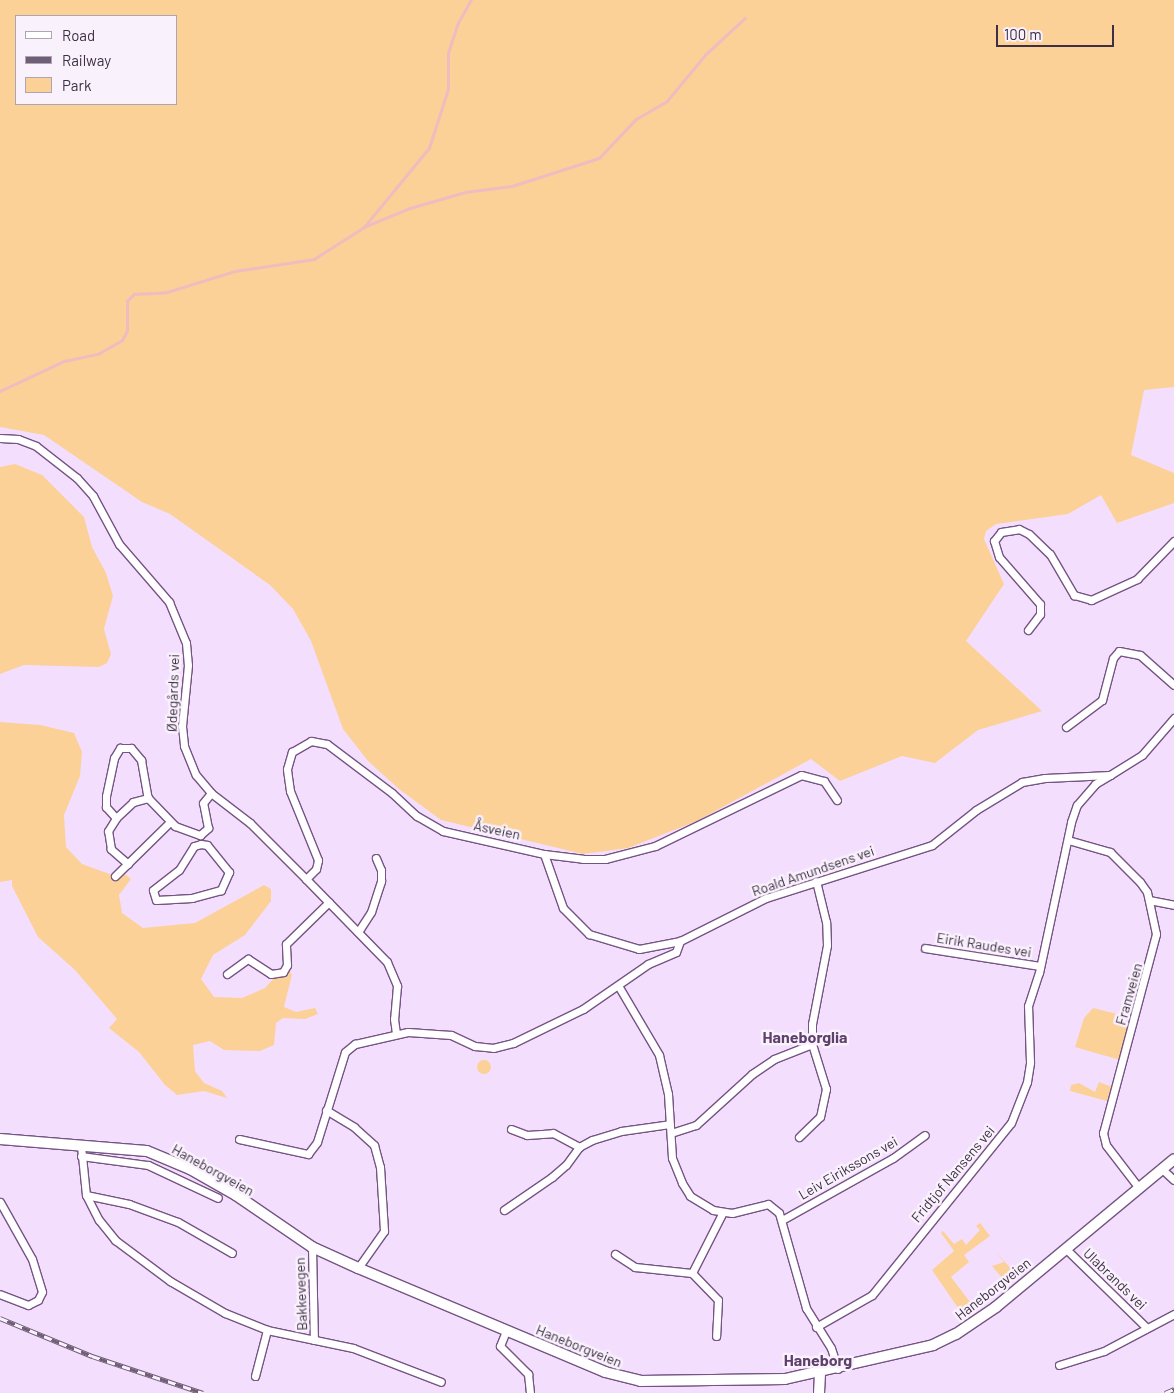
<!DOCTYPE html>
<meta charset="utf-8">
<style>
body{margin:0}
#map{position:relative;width:1174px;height:1393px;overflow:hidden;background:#f4defe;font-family:Barlow,sans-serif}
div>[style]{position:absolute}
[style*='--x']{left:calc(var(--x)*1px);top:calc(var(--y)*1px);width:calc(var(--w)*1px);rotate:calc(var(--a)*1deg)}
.green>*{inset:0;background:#fbd198}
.round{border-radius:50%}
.stream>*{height:2.5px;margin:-1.25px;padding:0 1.25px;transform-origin:1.25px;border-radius:1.25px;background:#f1bcbf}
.roads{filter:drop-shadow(1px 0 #755483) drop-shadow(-1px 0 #755483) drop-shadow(0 1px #755483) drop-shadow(0 -1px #755483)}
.street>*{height:7px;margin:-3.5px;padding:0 3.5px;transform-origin:3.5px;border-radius:3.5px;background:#fff}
.secondary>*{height:10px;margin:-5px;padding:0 5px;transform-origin:5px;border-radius:5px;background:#fff}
.rail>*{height:4.5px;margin-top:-2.25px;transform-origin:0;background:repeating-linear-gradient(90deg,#f9f1fc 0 8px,#6f5e76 0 16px);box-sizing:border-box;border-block:1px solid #6f5e76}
span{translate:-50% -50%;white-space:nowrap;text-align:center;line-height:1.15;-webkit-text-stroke:5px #f9f1fc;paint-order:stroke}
.street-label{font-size:14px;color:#3e3044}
.quarter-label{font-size:16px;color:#5f406c;font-weight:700}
.legend{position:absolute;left:15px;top:15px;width:162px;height:90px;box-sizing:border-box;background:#f9f1fc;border:1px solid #aea4b2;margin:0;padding:6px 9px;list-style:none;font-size:15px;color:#3e3044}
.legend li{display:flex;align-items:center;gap:10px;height:25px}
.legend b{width:25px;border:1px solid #aea4b2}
.scale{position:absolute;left:996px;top:25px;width:118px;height:22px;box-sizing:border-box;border:2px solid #3e3044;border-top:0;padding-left:6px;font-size:15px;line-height:18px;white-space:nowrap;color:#3e3044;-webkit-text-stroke:4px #f9f1fc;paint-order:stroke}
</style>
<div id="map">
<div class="green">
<div style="clip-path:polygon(evenodd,0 0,1174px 0,1174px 387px,1144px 390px,1131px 455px,1174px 473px,1174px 503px,1117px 523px,1101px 495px,1068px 514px,996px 524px,986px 531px,984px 539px,1004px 584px,966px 641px,1042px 711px,978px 730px,935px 763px,902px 756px,840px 781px,811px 759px,697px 821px,628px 848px,583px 854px,441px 820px,399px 789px,368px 761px,343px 729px,311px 641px,293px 609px,270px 585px,170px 514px,142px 502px,44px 435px,0 427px,0 0,176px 16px,176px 104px,16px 104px,16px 16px,176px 16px)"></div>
<div style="clip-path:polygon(15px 464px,42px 475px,84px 517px,92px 547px,106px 573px,113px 596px,104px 629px,111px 654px,107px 663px,99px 667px,24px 665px,0 674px,0 467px)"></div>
<div style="clip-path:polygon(0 722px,40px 725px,74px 733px,82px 752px,80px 776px,64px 815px,66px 847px,82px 864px,115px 876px,125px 874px,131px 879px,119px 895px,122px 913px,143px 928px,195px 923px,264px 885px,271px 889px,271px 901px,245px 935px,213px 955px,201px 979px,214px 997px,242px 998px,265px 988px,286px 965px,292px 975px,284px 1007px,296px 1012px,315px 1008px,318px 1014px,305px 1019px,283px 1018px,276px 1023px,274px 1045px,260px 1051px,224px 1050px,210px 1041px,193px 1045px,195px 1071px,204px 1083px,222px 1091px,227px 1098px,204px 1091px,177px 1095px,165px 1085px,139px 1052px,109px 1028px,117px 1019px,75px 970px,38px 937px,12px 886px,12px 880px,0 882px)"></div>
<div style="clip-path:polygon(1093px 1008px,1117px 1014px,1117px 1018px,1130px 1028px,1120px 1060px,1075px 1047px,1084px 1018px)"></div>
<div class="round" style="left:477px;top:1060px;width:14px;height:14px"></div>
<div style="clip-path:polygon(1099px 1082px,1112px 1087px,1107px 1101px,1070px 1091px,1071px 1085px,1079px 1083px,1095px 1092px)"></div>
<div style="clip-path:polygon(980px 1223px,990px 1236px,964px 1255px,969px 1262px,951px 1277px,973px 1306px,984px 1298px,987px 1302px,965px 1318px,932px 1270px,954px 1251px,941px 1233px,943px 1231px,954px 1244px,962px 1239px,966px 1245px,980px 1230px,976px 1226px)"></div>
<div style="clip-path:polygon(994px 1250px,1015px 1273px,1017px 1278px,1008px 1285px,992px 1266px,1004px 1262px)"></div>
</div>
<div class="stream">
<div style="--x:364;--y:227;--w:102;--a:-50.6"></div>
<div style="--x:429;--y:148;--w:62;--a:-72.1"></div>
<div style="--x:448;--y:89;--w:36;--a:-90"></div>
<div style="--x:448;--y:53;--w:32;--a:-72"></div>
<div style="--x:458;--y:23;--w:26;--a:-61"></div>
<div style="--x:0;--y:391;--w:71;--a:-25.1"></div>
<div style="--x:64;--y:361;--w:35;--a:-12"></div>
<div style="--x:98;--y:354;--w:28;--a:-30"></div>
<div style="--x:122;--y:340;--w:10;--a:-61"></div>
<div style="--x:127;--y:331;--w:30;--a:-90"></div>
<div style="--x:127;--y:301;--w:10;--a:-45"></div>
<div style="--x:134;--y:294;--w:33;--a:-3"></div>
<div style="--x:167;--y:292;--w:71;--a:-17.2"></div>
<div style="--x:235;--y:271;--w:80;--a:-8.6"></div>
<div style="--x:314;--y:259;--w:59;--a:-32.6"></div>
<div style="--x:364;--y:227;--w:50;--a:-22.4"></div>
<div style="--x:410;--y:208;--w:57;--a:-16.2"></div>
<div style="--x:465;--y:192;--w:47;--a:-7.3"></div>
<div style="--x:512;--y:186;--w:91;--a:-17.8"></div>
<div style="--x:599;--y:158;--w:54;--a:-46.5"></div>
<div style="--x:636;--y:119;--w:36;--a:-30"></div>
<div style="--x:667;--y:101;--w:60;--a:-50.4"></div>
<div style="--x:705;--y:55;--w:54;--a:-42.8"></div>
</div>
<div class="roads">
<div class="street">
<div style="--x:0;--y:438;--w:18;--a:3"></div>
<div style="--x:18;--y:439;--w:19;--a:21"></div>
<div style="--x:36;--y:446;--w:52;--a:38"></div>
<div style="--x:77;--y:478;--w:24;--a:48"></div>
<div style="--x:93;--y:496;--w:55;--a:61.6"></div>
<div style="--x:119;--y:544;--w:77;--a:49.2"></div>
<div style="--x:169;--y:602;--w:44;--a:67.5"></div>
<div style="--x:186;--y:643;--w:22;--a:85"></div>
<div style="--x:188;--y:665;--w:61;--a:95.6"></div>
<div style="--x:182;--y:726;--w:20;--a:84"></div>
<div style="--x:184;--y:746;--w:31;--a:68"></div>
<div style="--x:196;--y:775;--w:23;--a:50"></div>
<div style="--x:211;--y:793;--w:49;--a:37.6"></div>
<div style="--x:250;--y:823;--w:79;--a:45"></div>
<div style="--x:306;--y:879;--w:116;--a:45.7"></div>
<div style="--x:387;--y:962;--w:26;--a:67"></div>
<div style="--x:397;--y:986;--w:33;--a:95"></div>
<div style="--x:394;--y:1019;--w:14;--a:82"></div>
<div style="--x:1028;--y:630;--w:20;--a:-53"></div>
<div style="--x:1040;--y:614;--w:10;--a:-90"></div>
<div style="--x:1040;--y:604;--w:62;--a:-131.1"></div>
<div style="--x:999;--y:557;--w:17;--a:-107"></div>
<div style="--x:994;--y:541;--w:11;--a:-52"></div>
<div style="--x:1001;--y:532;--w:18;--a:-9"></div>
<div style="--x:1019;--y:529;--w:11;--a:27"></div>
<div style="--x:1029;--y:534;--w:29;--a:44"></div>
<div style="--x:1050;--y:554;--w:48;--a:59.7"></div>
<div style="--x:1074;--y:595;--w:18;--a:16"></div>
<div style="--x:1091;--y:600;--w:51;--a:-24.5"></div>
<div style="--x:1137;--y:579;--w:53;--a:-45.8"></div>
<div style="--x:1066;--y:727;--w:45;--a:-36.9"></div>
<div style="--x:1102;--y:700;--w:43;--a:-75.3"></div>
<div style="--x:1113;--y:658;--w:9;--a:-49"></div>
<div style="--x:1119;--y:651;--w:21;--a:11"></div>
<div style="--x:1140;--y:655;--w:45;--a:41.4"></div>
<div style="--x:116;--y:818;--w:15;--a:-132"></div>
<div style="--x:106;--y:807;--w:11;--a:-90"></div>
<div style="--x:106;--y:796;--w:39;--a:-78"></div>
<div style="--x:114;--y:758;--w:12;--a:-59"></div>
<div style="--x:120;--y:748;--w:11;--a:0"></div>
<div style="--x:131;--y:748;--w:16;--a:50"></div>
<div style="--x:141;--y:760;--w:39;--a:80"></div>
<div style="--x:1068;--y:840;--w:44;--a:15.9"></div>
<div style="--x:1110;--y:852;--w:42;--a:45"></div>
<div style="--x:1140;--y:882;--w:12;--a:55"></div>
<div style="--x:1147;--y:892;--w:43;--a:77.9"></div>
<div style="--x:1156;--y:934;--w:206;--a:104.9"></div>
<div style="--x:1103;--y:1133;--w:12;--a:76"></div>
<div style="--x:1106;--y:1145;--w:54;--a:52.5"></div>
<div style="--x:201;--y:844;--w:6;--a:9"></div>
<div style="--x:207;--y:845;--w:35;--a:51"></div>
<div style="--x:229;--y:872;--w:20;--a:114"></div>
<div style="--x:221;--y:890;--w:30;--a:165"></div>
<div style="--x:192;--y:898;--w:36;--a:177"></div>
<div style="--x:156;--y:900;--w:10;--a:-107"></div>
<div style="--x:153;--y:890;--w:33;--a:-38"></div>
<div style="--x:179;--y:870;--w:28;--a:-58"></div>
<div style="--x:194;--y:846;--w:7;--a:-16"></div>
<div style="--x:544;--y:854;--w:57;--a:70.6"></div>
<div style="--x:563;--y:908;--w:37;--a:45"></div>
<div style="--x:589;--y:934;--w:52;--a:16.7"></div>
<div style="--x:639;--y:949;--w:42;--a:-11"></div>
<div style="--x:128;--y:864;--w:23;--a:-139"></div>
<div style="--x:111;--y:849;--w:18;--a:-99"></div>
<div style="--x:108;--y:831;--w:15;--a:-58"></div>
<div style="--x:116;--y:818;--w:23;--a:-43"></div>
<div style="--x:133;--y:802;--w:16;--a:-15"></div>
<div style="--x:148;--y:798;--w:39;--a:46"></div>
<div style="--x:175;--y:826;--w:27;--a:20"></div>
<div style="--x:200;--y:835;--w:11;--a:-41"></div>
<div style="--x:208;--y:828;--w:25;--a:-101"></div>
<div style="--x:203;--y:803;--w:13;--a:-51"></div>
<div style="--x:115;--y:876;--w:77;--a:-44.5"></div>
<div style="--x:306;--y:879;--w:14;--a:-45"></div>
<div style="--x:316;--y:869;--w:9;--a:-77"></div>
<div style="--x:318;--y:860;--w:74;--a:-112.1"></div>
<div style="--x:290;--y:791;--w:22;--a:-98"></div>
<div style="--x:287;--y:769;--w:18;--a:-74"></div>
<div style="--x:292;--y:752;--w:22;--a:-30"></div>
<div style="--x:311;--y:741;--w:16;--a:11"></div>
<div style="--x:327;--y:744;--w:81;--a:37"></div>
<div style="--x:392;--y:793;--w:34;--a:43"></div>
<div style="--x:417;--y:816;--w:30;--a:30"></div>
<div style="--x:443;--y:831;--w:104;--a:12.8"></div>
<div style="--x:544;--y:854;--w:39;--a:7"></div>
<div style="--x:583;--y:859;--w:22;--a:0"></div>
<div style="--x:605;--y:859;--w:52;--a:-14.6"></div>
<div style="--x:655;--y:846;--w:162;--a:-25.9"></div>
<div style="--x:801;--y:775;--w:24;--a:15"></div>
<div style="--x:824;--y:781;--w:23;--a:56"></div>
<div style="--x:1149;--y:900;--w:25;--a:11"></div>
<div style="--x:358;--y:932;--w:24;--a:-57"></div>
<div style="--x:371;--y:912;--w:33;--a:-72"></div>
<div style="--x:381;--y:881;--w:11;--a:-90"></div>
<div style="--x:381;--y:870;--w:13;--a:-113"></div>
<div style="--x:925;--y:948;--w:116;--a:8.9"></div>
<div style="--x:227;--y:974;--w:26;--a:-36"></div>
<div style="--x:248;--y:959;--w:27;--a:33"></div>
<div style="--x:271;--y:974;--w:12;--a:-9"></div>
<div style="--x:283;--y:972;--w:8;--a:-60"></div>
<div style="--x:287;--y:965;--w:21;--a:-93"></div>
<div style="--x:286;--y:944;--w:60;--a:-44.3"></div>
<div style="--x:619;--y:987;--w:79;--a:59.5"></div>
<div style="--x:659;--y:1055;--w:40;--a:77"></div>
<div style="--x:668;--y:1094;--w:64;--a:86.4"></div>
<div style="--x:672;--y:1158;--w:27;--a:68"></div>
<div style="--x:682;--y:1183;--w:15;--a:58"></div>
<div style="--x:690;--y:1196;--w:27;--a:31"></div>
<div style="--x:713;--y:1210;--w:19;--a:9"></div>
<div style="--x:732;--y:1213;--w:37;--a:-14"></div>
<div style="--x:768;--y:1204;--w:14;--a:39"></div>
<div style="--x:779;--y:1213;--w:99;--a:74.1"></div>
<div style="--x:806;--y:1308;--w:47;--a:58"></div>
<div style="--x:831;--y:1348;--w:22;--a:72"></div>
<div style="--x:326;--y:1110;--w:33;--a:31"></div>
<div style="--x:354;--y:1127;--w:27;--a:42"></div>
<div style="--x:374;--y:1145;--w:23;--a:75"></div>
<div style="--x:380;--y:1167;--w:64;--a:86.4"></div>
<div style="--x:384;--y:1231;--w:45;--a:125.1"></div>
<div style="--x:511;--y:1129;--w:17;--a:21"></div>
<div style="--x:527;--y:1135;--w:26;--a:-4"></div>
<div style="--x:553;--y:1133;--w:30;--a:28"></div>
<div style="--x:671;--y:1133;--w:26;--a:-18"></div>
<div style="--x:696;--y:1125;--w:76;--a:-42.3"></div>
<div style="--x:752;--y:1074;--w:27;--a:-34"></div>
<div style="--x:774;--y:1059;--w:41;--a:-21.5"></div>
<div style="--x:812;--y:1044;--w:20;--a:-90"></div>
<div style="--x:812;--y:1024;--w:80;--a:-79.2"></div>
<div style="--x:827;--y:945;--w:23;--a:-92"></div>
<div style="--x:826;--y:922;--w:42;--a:-103.7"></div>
<div style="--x:799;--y:1137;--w:29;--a:-44"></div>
<div style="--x:820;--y:1117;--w:29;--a:-78"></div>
<div style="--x:826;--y:1089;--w:47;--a:-107.3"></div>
<div style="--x:239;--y:1139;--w:71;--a:12.3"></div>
<div style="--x:308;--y:1154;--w:15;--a:-53"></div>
<div style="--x:317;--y:1142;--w:94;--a:-72.7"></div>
<div style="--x:345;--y:1052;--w:13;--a:-39"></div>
<div style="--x:355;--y:1044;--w:54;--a:-12.8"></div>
<div style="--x:408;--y:1032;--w:43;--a:4"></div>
<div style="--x:451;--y:1035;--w:26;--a:25"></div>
<div style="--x:475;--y:1046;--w:18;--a:6"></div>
<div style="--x:493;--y:1048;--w:21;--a:-14"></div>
<div style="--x:513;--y:1043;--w:78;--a:-25.9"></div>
<div style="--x:583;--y:1009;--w:79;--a:-34.7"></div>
<div style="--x:648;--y:964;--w:30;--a:-23"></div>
<div style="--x:676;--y:952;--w:12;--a:-70"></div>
<div style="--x:680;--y:941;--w:96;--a:-26.6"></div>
<div style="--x:766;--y:898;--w:174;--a:-17.7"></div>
<div style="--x:932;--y:845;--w:56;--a:-38.5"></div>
<div style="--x:976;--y:810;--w:54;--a:-31.3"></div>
<div style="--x:1022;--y:782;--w:23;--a:-10"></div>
<div style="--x:1045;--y:778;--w:65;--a:-2.6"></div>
<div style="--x:1110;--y:775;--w:38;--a:-32"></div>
<div style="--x:1142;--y:755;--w:49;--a:-49.1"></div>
<div style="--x:81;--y:1146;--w:49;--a:84.2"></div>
<div style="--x:86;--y:1195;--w:28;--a:63"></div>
<div style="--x:99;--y:1220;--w:26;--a:51"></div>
<div style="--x:115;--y:1240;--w:69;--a:36.7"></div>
<div style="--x:170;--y:1281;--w:64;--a:30.2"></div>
<div style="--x:225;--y:1313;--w:45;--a:22"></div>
<div style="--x:267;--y:1330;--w:88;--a:11.8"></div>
<div style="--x:353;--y:1348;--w:94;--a:21.1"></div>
<div style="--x:81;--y:1156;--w:68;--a:7.7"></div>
<div style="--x:148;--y:1165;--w:77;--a:25.2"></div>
<div style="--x:1162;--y:1169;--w:16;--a:43"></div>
<div style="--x:86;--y:1195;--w:44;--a:11.8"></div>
<div style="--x:129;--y:1204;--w:52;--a:20.2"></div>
<div style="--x:178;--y:1222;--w:62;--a:29.9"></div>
<div style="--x:0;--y:1202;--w:65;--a:60.7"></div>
<div style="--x:32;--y:1259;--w:34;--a:73"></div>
<div style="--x:42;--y:1292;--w:9;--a:117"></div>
<div style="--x:38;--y:1300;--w:11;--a:153"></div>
<div style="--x:28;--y:1305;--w:30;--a:-159"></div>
<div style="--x:504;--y:1210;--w:58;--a:-34.5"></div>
<div style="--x:552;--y:1177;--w:18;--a:-41"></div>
<div style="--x:566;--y:1165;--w:22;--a:-54"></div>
<div style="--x:579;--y:1147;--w:15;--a:-28"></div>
<div style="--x:592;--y:1140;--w:30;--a:-17"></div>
<div style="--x:621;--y:1131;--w:49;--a:-8.1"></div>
<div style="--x:782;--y:1220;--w:127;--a:-29.2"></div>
<div style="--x:893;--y:1158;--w:39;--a:-36"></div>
<div style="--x:312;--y:1247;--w:93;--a:88.8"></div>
<div style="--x:1066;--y:1249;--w:113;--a:44.3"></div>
<div style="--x:615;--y:1254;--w:24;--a:33"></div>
<div style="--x:635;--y:1267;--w:57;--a:6"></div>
<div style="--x:692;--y:1273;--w:68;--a:-63.1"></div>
<div style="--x:692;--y:1273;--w:37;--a:46"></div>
<div style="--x:718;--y:1300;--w:36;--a:93"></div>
<div style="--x:816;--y:1327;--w:64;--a:-29.7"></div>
<div style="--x:872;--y:1295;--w:221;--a:-51.1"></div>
<div style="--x:1011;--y:1123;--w:44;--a:-68.7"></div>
<div style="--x:1027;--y:1082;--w:20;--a:-81"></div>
<div style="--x:1030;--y:1062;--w:56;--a:-92"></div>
<div style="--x:1028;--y:1006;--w:35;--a:-72"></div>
<div style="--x:1039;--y:973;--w:154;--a:-78"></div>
<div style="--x:1071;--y:822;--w:18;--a:-71"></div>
<div style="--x:1077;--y:805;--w:28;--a:-49"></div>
<div style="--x:1095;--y:784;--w:17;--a:-31"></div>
<div style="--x:506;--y:1331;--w:16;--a:112"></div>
<div style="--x:500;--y:1346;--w:40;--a:45"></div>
<div style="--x:528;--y:1374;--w:19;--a:84"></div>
<div style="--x:1059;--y:1365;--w:47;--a:-17.3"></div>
<div style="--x:1104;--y:1351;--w:79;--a:-27.9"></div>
<div style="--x:255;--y:1376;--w:48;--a:-75.4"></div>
</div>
<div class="secondary">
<div style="--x:0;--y:1139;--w:147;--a:4.7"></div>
<div style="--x:147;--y:1151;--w:47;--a:22.7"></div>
<div style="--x:190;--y:1169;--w:53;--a:29.5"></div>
<div style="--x:236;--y:1195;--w:92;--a:34.4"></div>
<div style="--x:312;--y:1247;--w:51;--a:24.5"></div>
<div style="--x:358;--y:1268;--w:268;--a:22.8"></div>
<div style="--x:605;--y:1372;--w:36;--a:14"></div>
<div style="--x:640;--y:1381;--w:145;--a:-0.8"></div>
<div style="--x:785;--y:1379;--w:152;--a:-12.9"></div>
<div style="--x:933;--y:1345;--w:25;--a:-26"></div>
<div style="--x:956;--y:1334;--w:48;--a:-34"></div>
<div style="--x:996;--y:1307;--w:231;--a:-39.7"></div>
<div style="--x:819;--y:1393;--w:20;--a:-87"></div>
</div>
</div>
<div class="rail">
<div style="--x:0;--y:1318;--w:100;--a:22.4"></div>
<div style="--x:92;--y:1356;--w:117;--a:18.4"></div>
<div style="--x:1165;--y:1393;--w:10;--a:-24"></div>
</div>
<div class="street-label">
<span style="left:173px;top:693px;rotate:-88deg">Ødegårds vei</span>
<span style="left:497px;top:830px;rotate:12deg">Åsveien</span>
<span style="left:813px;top:871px;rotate:-19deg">Roald Amundsens vei</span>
<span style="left:984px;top:945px;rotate:9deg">Eirik Raudes vei</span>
<span style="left:1129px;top:994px;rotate:-74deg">Framveien</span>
<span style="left:848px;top:1168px;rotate:-30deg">Leiv Eirikssons vei</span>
<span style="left:213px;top:1170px;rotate:29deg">Haneborgveien</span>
<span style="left:953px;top:1174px;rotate:-50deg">Fridtjof Nansens vei</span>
<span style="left:1115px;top:1279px;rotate:44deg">Ulabrands vei</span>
<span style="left:993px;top:1289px;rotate:-38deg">Haneborgveien</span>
<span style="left:301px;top:1294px;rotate:-92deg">Bakkevegen</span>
<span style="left:579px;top:1346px;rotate:22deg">Haneborgveien</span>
</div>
<div class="quarter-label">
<span style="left:805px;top:1037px">Haneborglia</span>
<span style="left:818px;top:1360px">Haneborg</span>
</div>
<ul class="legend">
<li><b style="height:6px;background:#fff"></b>Road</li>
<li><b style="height:6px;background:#6f5e76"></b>Railway</li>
<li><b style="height:14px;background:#fbd198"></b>Park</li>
</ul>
<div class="scale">100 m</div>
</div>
